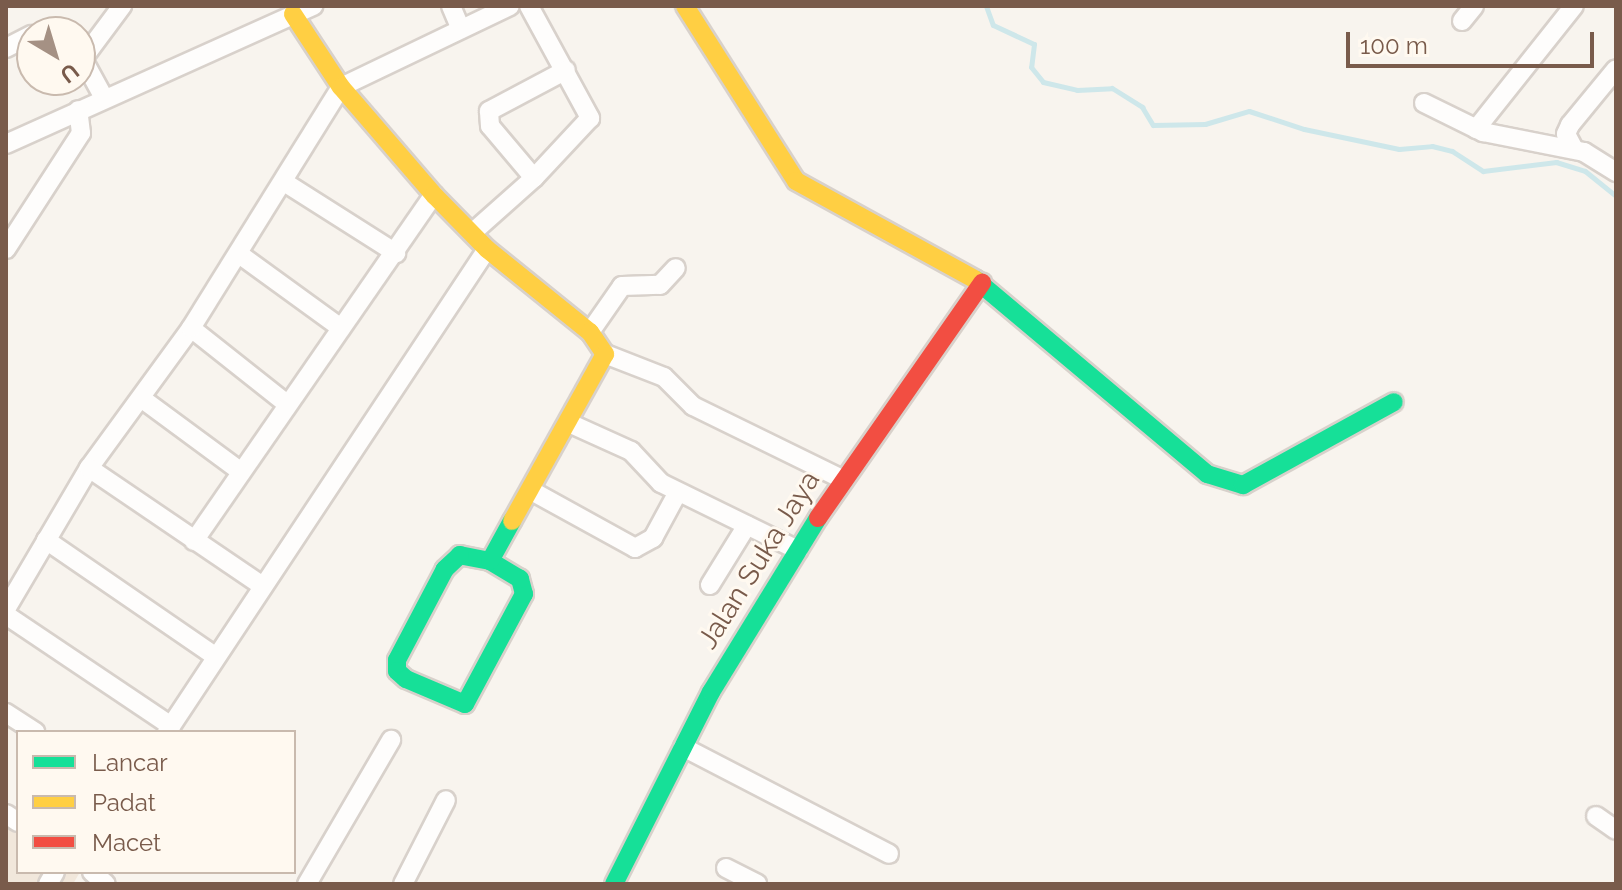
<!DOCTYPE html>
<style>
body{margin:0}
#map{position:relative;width:1622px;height:890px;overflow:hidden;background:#f8f4ee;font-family:Raleway,sans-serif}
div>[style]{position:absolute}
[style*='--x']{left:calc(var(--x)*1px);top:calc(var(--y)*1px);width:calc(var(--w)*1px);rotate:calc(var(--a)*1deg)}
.residential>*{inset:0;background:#f1e7db}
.stream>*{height:5px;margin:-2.5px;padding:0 2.5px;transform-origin:2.5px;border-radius:2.5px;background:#cee7ea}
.roads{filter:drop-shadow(2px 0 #d8d1cb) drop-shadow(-2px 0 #d8d1cb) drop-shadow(0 2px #d8d1cb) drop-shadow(0 -2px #d8d1cb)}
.street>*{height:18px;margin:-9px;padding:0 9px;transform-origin:9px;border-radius:9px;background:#fefdfc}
.fast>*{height:18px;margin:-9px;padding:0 9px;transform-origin:9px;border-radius:9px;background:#16e098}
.slow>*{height:18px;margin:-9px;padding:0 9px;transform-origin:9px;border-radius:9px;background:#ffcf43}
.jam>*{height:18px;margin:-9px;padding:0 9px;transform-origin:9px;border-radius:9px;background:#f24e42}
span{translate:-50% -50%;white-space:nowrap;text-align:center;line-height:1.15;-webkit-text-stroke:6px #fff9f0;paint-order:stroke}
.street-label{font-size:28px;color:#795b4b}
.frame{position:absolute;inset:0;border:8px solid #795b4b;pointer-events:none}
.legend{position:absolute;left:16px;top:730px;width:280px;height:144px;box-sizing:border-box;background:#fff9f0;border:2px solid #c9baae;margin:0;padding:10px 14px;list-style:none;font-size:24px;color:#795b4b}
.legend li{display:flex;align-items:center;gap:16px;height:40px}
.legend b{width:40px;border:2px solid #c9baae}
.north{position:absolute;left:16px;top:16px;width:80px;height:80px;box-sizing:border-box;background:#fff9f0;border:2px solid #c9baae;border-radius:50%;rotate:142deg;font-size:22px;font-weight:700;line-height:32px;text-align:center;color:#795b4b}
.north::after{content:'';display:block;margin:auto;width:28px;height:36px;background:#a59184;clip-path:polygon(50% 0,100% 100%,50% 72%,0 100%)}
.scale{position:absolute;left:1346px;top:32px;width:248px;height:36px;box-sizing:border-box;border:4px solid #795b4b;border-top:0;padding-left:10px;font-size:24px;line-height:28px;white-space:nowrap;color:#795b4b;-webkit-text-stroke:6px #fff9f0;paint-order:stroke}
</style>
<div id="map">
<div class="residential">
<div style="clip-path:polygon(6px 810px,18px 818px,18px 872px,80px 872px,73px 884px,6px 884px)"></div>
</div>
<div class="stream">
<div style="--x:986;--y:6;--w:20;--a:70"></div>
<div style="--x:993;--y:25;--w:45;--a:24.9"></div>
<div style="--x:1034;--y:44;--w:23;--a:97"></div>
<div style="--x:1031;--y:67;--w:19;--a:51"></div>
<div style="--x:1043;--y:82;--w:35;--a:13"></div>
<div style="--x:1077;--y:90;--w:35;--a:-3"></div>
<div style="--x:1112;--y:88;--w:36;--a:32"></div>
<div style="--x:1142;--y:107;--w:21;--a:59"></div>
<div style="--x:1153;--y:125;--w:52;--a:-1.1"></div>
<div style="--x:1205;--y:124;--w:46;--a:-16.5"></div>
<div style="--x:1249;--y:111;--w:58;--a:18.1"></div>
<div style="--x:1304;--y:129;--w:97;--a:11.9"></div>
<div style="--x:1399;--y:149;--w:33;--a:-5"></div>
<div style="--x:1432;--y:146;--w:21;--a:14"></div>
<div style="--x:1452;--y:151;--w:37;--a:33"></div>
<div style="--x:1483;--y:171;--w:74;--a:-7"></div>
<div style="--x:1556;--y:162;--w:30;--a:17"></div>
<div style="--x:1585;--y:171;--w:40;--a:39"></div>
</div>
<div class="roads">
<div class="street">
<div style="--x:451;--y:6;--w:25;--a:67"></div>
<div style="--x:529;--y:6;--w:128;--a:61.4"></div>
<div style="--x:590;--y:118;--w:82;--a:133"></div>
<div style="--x:1462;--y:21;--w:19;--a:-51"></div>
<div style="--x:6;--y:48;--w:29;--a:-27"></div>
<div style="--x:80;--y:54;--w:50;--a:61.4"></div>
<div style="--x:84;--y:57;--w:64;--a:-53.3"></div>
<div style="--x:1424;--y:103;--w:66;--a:26.2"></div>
<div style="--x:1483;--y:132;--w:103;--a:11.2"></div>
<div style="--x:1584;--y:152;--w:38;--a:32"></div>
<div style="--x:1476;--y:129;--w:157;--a:-51.5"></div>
<div style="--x:6;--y:144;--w:337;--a:-24.2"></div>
<div style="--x:1574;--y:149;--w:17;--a:-118"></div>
<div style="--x:1566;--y:134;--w:10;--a:-66"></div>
<div style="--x:1570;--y:125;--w:72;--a:-50.6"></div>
<div style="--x:284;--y:182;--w:133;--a:32.4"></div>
<div style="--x:472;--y:233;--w:83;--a:-41.6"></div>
<div style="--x:534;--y:178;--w:68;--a:-130.2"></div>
<div style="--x:490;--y:126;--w:15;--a:-94"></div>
<div style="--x:489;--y:111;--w:87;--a:-28"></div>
<div style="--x:6;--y:249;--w:138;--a:-57.1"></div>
<div style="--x:81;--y:133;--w:23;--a:-97"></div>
<div style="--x:239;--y:254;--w:126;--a:36"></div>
<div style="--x:191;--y:328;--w:122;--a:38.4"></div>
<div style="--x:590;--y:332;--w:56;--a:-55.2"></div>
<div style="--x:622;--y:286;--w:38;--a:-2"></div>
<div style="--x:660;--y:285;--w:23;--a:-47"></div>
<div style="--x:605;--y:354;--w:63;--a:21.3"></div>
<div style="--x:664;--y:377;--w:41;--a:45"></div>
<div style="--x:693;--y:406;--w:166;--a:26.1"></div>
<div style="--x:141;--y:398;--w:123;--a:36.4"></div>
<div style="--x:569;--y:423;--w:68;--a:24.3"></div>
<div style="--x:631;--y:451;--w:44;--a:46.8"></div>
<div style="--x:661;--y:483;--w:153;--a:26.1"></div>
<div style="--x:89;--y:468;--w:173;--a:-53.9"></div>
<div style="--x:191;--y:328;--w:284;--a:-58.1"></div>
<div style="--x:341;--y:87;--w:187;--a:-25.6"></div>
<div style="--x:530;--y:490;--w:120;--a:28.9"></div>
<div style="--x:635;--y:548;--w:21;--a:-29"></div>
<div style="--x:653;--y:538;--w:52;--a:-61.5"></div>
<div style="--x:46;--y:540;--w:206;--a:34.5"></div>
<div style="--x:194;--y:541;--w:421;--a:-55.3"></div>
<div style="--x:710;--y:585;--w:70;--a:-58.3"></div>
<div style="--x:6;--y:609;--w:164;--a:-59.5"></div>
<div style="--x:89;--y:468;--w:208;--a:34.2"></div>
<div style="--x:6;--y:615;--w:199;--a:33.9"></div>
<div style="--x:6;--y:713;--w:35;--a:33"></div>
<div style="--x:167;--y:732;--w:579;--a:-56.47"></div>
<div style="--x:683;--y:747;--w:232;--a:27.4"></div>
<div style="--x:6;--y:814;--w:14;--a:34"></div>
<div style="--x:1596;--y:816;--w:24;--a:35"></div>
<div style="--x:726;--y:868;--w:35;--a:27"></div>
<div style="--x:92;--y:872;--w:18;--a:41"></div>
<div style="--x:48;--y:884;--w:14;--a:-60"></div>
<div style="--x:307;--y:884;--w:167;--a:-59.7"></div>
<div style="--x:403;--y:884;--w:94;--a:-62.9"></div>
</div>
<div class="fast">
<div style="--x:976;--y:280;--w:302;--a:40"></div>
<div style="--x:1207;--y:474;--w:38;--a:17"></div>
<div style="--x:1243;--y:485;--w:172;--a:-28.8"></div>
<div style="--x:490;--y:561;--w:31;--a:-169"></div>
<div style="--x:460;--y:555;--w:21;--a:137"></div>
<div style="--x:445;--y:569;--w:103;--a:117.8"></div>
<div style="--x:397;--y:660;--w:11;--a:90"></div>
<div style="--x:397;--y:671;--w:12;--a:42"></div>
<div style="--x:406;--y:679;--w:64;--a:23"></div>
<div style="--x:465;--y:704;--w:125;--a:-61.8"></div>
<div style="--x:524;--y:594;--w:16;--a:-105"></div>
<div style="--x:520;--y:579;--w:35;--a:-149"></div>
<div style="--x:490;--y:561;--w:46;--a:-61.2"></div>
<div style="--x:614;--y:884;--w:215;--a:-63.2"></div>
<div style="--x:711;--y:692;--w:204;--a:-58.4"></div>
</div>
<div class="slow">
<div style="--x:685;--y:6;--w:207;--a:57.6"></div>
<div style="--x:796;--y:181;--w:205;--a:28.8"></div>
<div style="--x:293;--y:14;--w:87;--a:56.7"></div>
<div style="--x:341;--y:87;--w:143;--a:49.3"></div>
<div style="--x:434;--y:195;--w:76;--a:45.5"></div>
<div style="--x:487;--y:249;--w:132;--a:38.9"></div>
<div style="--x:590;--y:332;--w:27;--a:56"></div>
<div style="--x:605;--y:354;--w:191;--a:119.1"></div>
</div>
<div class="jam">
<div style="--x:818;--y:518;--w:287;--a:-55.1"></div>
</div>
</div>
<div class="street-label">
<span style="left:759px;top:560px;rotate:-58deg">Jalan Suka Jaya</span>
</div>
<div class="frame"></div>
<ul class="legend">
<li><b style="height:10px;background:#16e098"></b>Lancar</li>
<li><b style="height:10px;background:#ffcf43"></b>Padat</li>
<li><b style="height:10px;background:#f24e42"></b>Macet</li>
</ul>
<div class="north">U</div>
<div class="scale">100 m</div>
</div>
